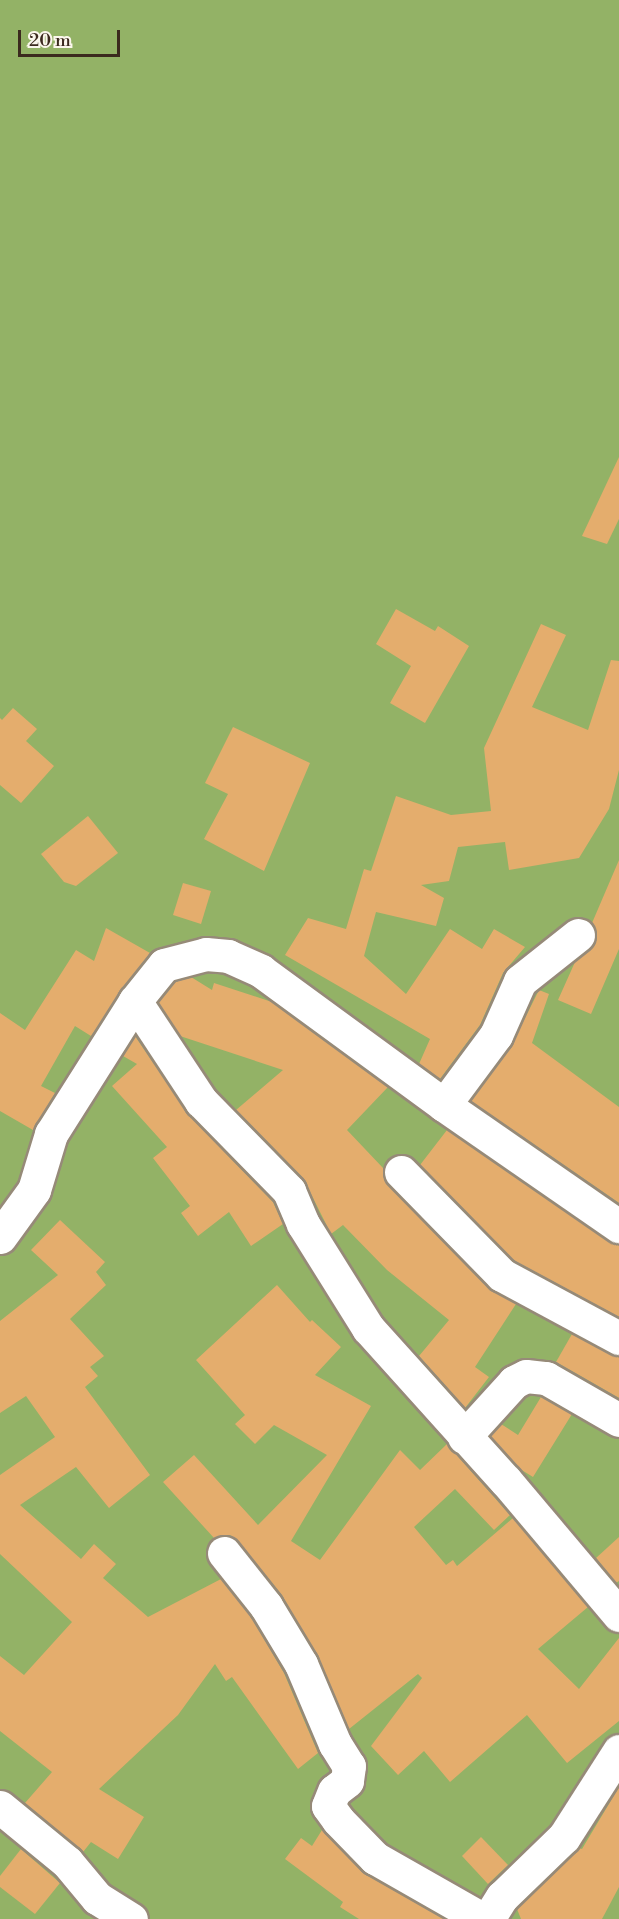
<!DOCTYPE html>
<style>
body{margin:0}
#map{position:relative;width:619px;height:1919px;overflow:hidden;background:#f1ebd3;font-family:"Libre Bodoni",serif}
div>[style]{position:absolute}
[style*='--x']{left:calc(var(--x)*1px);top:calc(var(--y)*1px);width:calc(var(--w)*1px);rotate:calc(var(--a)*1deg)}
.forest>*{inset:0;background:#93b266}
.building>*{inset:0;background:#e4ad6d}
.roads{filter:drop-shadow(2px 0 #968a78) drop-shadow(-2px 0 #968a78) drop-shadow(0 2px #968a78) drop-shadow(0 -2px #968a78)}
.street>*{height:33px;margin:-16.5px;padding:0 16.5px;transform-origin:16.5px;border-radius:16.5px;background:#fff}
span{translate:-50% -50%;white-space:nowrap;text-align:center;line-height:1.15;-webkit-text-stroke:4.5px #fbf7ec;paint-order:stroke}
.scale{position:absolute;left:18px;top:30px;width:102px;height:27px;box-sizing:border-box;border:3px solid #3b2a1e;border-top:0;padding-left:8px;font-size:18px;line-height:21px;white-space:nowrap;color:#3b2a1e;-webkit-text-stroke:4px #fbf7ec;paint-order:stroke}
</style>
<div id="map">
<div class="forest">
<div style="clip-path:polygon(0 0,619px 0,619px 1919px,0 1919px)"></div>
</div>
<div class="building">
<div style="clip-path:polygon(619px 457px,619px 519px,607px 544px,582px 536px)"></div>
<div style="clip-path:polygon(396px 609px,435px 631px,438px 626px,469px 646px,425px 723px,390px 703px,411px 666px,376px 644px)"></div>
<div style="clip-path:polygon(541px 624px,566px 635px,532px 707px,588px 730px,611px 660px,619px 661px,619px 770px,609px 809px,579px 858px,509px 870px,505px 842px,458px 847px,449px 881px,421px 885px,444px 898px,436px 926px,376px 912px,364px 956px,406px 994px,450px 929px,482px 949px,494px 929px,525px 947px,503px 973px,480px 1025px,440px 1079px,419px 1064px,430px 1039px,285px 955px,308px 918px,346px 929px,364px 869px,371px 871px,396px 796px,451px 815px,491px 811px,484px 748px)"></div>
<div style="clip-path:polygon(13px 708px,37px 729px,26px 741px,54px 766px,21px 803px,0 785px,0 718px,2px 720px)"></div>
<div style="clip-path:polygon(233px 727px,310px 763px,264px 871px,204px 839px,228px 794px,205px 783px)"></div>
<div style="clip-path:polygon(88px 816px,118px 853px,76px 886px,64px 882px,41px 854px)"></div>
<div style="clip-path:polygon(619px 860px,619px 949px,591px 1014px,558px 1000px,575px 962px,595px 942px,596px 932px,592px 923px)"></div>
<div style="clip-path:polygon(183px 883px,211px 891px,201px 924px,173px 915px)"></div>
<div style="clip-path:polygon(106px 928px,150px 953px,91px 1036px,75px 1026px,41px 1086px,55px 1093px,33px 1130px,0 1111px,0 1013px,25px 1030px,76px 950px,94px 961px)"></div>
<div style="clip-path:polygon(191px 977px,212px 990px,214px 983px,272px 1002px,388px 1087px,347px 1130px,383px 1168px,388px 1185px,489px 1288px,516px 1304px,475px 1367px,489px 1377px,465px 1408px,419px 1356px,449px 1320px,387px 1270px,343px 1225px,331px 1234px,303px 1178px,236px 1110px,283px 1070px,180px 1036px,158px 1002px,175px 982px)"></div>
<div style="clip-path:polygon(539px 990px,549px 994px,532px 1043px,619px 1107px,619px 1203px,471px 1101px,511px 1046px)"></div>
<div style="clip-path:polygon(135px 1036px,188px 1114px,273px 1202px,283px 1224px,251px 1246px,229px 1212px,198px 1236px,181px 1213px,190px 1206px,153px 1158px,167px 1147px,112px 1086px,137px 1064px,123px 1056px)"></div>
<div style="clip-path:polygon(447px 1130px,608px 1241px,619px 1244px,619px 1317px,513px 1260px,420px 1165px)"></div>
<div style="clip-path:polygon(60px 1220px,105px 1262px,96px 1272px,106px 1285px,70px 1319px,104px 1356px,90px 1367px,98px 1376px,85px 1387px,150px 1475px,109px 1508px,76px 1467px,20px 1505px,81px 1559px,94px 1544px,116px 1564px,103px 1578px,148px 1617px,221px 1579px,251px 1617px,284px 1673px,318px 1753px,298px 1769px,232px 1677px,226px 1681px,215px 1664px,178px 1715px,99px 1789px,144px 1817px,118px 1859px,91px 1842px,83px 1852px,25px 1803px,52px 1772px,0 1731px,0 1656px,24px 1675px,72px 1622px,0 1554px,0 1475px,55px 1437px,26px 1396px,0 1413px,0 1321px,58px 1275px,31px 1250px)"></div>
<div style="clip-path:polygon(277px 1285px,310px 1322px,312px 1320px,341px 1347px,315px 1375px,371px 1406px,291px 1541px,320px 1560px,400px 1450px,420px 1470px,447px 1444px,510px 1515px,494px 1530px,455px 1489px,414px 1527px,446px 1565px,453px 1560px,457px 1566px,513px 1518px,588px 1607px,538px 1649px,579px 1689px,619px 1638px,619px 1721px,567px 1763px,527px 1715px,450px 1782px,424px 1751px,398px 1775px,371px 1746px,422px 1678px,418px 1674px,349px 1729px,318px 1657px,281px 1594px,238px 1541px,230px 1535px,214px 1538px,163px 1482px,194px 1455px,258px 1525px,327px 1455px,274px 1425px,255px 1444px,235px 1424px,245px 1415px,196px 1360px)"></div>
<div style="clip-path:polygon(572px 1334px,619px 1357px,619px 1398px,556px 1362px)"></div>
<div style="clip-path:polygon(541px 1397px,572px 1414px,533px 1477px,520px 1469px,490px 1436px,501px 1424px,518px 1435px)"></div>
<div style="clip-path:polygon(619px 1537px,619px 1581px,616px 1583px,596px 1558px)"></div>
<div style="clip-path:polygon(619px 1787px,619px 1887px,602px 1919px,521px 1919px,517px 1909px,579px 1848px,582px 1849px)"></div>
<div style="clip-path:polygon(322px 1830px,365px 1874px,444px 1919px,359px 1919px,340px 1907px,343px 1902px,285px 1859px,301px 1838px,312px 1846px)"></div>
<div style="clip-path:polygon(481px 1837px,508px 1865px,488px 1884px,462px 1856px)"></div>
<div style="clip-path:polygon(21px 1849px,60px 1883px,35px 1914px,0 1887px,0 1876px)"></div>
</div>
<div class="roads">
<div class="street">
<div style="--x:135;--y:1001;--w:120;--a:56.6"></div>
<div style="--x:201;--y:1101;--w:126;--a:45.6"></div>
<div style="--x:289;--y:1191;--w:36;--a:67"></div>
<div style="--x:303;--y:1224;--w:123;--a:58"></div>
<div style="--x:368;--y:1328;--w:206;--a:48"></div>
<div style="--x:506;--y:1481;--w:175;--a:49.9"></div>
<div style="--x:444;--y:1105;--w:87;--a:-53.4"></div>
<div style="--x:496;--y:1035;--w:59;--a:-66"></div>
<div style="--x:520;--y:981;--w:74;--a:-38.4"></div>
<div style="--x:401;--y:1172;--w:144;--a:45.6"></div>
<div style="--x:502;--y:1275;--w:133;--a:28.3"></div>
<div style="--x:0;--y:1237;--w:58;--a:-54.1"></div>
<div style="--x:34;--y:1190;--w:59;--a:-73.1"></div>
<div style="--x:51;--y:1134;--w:157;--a:-57.7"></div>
<div style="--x:135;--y:1001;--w:46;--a:-51.1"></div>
<div style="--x:164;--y:965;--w:43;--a:-14.7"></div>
<div style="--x:206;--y:954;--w:22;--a:5"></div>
<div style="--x:228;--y:956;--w:36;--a:24"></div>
<div style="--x:261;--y:971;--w:227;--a:36.2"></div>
<div style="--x:444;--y:1105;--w:213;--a:34.7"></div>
<div style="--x:464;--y:1437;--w:74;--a:-47.7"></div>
<div style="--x:514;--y:1382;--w:13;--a:-27"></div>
<div style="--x:526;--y:1376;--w:20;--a:6"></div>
<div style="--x:546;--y:1378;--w:84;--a:29.9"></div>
<div style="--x:224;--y:1553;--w:68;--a:51.6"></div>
<div style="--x:266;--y:1606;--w:68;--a:58.9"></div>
<div style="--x:301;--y:1664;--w:87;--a:67"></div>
<div style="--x:335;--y:1744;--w:26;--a:58"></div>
<div style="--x:349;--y:1766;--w:15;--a:98"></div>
<div style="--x:347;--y:1781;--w:16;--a:142"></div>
<div style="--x:334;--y:1791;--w:16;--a:112"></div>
<div style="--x:328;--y:1806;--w:17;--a:54"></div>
<div style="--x:338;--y:1820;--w:53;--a:45.8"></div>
<div style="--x:375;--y:1858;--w:123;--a:29.7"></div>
<div style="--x:0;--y:1807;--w:87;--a:39.4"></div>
<div style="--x:67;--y:1862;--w:47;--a:50.2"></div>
<div style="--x:97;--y:1898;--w:40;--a:32"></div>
<div style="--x:488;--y:1919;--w:26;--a:-58"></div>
<div style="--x:502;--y:1897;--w:86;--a:-44.1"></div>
<div style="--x:564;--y:1837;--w:102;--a:-57.4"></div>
</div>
</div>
<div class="scale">20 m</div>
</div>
